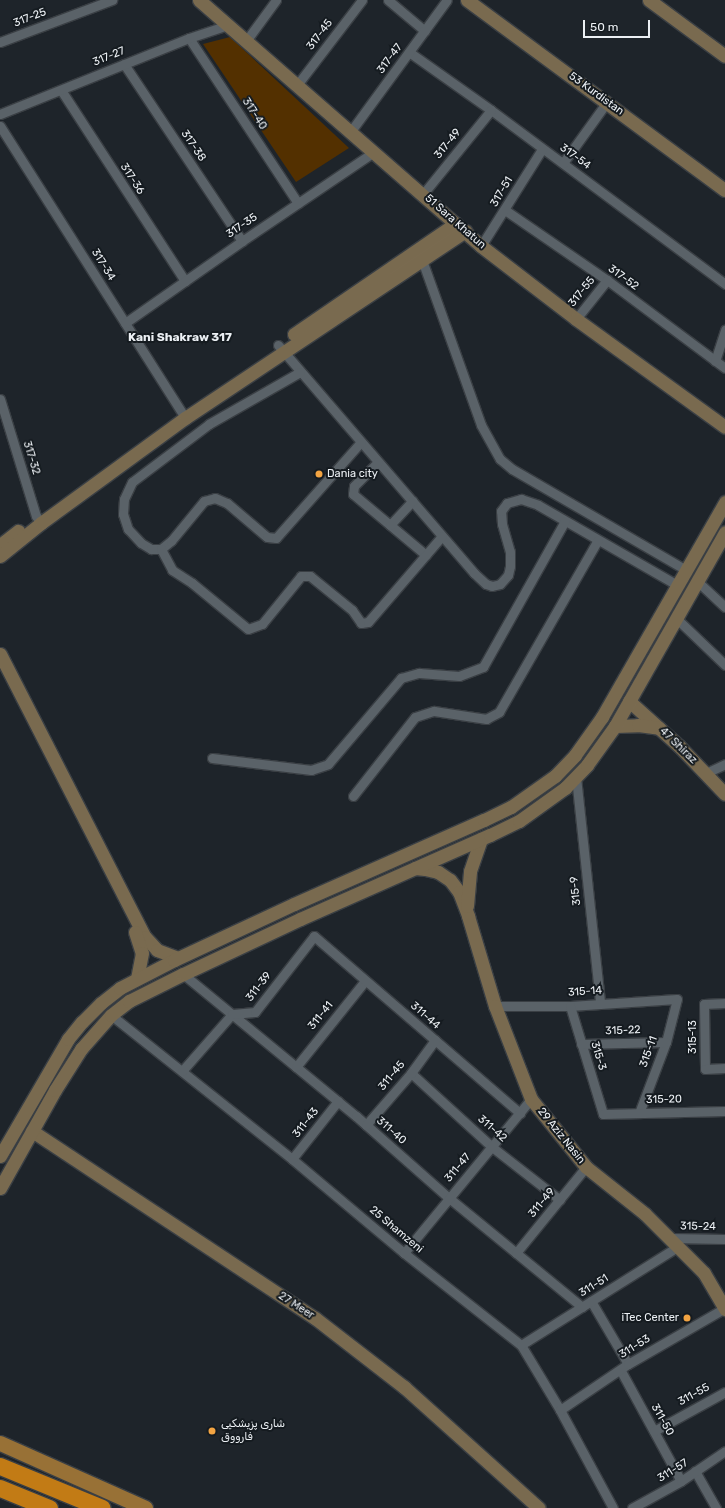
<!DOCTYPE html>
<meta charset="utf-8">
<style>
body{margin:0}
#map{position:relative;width:725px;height:1508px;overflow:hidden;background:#1e242a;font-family:Rubik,Cairo,sans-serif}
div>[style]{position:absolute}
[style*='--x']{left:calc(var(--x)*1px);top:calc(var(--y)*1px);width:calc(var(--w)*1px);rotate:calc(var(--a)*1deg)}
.green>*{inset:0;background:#533000}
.roads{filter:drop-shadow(1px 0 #3a3f44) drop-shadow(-1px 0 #3a3f44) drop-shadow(0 1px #3a3f44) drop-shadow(0 -1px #3a3f44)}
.street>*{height:9px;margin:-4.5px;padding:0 4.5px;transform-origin:4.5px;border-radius:4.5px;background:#5a6268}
.secondary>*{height:13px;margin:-6.5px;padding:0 6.5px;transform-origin:6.5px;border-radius:6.5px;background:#796a4f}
.primary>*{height:15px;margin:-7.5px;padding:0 7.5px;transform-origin:7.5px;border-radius:7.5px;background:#987136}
.highway>*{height:17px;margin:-8.5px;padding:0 8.5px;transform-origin:8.5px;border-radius:8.5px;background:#c27b15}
.dots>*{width:11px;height:11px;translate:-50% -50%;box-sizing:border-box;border:2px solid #151b20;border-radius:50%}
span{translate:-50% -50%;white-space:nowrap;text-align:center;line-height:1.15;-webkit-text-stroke:4px #151b20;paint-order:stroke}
.street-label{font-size:11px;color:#ecf0f4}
.poi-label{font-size:11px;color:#ecf0f4}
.left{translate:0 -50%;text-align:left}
.right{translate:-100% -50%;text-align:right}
.neighbourhood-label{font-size:12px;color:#ecf0f4;font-weight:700}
.scale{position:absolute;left:583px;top:20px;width:67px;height:18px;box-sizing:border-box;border:2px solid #ecf0f4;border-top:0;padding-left:5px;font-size:12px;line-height:14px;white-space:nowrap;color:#ecf0f4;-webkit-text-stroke:3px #151b20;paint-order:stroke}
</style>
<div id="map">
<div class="green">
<div style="clip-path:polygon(230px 37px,349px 148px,296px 182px,203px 44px)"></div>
</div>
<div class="roads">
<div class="street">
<div style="--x:388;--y:0;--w:48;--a:40"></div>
<div style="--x:189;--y:38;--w:198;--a:56.6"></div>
<div style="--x:246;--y:41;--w:51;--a:-53.8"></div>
<div style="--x:0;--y:42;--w:120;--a:-20.6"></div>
<div style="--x:409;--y:52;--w:100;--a:35.3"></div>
<div style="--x:491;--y:110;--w:292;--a:36.6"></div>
<div style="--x:124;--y:64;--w:213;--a:56.3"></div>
<div style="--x:297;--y:85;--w:107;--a:-52.6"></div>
<div style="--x:61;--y:90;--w:228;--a:57"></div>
<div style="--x:0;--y:114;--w:204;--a:-21.9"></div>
<div style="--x:189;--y:38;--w:41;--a:-18.4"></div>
<div style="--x:0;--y:126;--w:346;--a:57.6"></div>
<div style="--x:351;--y:131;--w:162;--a:-53.8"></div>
<div style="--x:563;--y:163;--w:75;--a:-54.2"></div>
<div style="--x:423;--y:194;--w:108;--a:-51"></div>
<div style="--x:505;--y:210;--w:124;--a:34.5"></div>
<div style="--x:607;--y:280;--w:147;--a:36.7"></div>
<div style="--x:481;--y:246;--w:115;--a:-57.8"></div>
<div style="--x:422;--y:260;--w:175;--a:70.3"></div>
<div style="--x:481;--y:425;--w:39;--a:61"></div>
<div style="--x:500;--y:459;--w:16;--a:40"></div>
<div style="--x:512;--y:469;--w:201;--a:30.1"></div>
<div style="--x:576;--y:319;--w:50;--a:-51.5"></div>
<div style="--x:125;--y:323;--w:143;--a:-35"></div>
<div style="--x:242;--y:241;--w:159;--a:-34"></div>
<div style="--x:278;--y:345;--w:301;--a:49.3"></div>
<div style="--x:474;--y:573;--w:16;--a:43"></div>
<div style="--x:486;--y:584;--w:6;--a:18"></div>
<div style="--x:492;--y:586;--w:8;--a:-14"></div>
<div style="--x:500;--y:584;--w:12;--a:-48"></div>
<div style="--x:508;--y:575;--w:9;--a:-77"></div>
<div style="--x:510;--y:566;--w:14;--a:-90"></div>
<div style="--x:510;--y:552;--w:29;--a:-106"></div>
<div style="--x:502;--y:524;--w:13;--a:-94"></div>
<div style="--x:501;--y:511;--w:10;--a:-53"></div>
<div style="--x:507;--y:503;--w:15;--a:-16"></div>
<div style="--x:521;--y:499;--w:18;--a:19"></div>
<div style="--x:538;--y:505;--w:160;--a:29.9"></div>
<div style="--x:715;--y:361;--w:33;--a:-72"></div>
<div style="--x:300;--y:372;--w:105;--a:150.3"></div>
<div style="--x:209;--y:424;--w:96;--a:143"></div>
<div style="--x:132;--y:482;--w:19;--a:115"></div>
<div style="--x:124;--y:499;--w:15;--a:94"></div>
<div style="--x:123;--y:514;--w:16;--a:72"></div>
<div style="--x:128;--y:529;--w:19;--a:47"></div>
<div style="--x:141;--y:543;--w:12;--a:31"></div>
<div style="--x:151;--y:549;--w:10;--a:0"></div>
<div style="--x:161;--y:549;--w:13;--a:-39"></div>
<div style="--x:171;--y:541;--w:52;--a:-50.5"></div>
<div style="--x:204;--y:501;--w:11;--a:-15"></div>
<div style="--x:215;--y:498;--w:13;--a:23"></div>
<div style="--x:227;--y:503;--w:52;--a:40.4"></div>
<div style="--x:267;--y:537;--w:9;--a:6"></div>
<div style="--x:276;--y:538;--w:128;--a:-48.5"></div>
<div style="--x:0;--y:399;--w:122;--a:72.9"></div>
<div style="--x:36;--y:516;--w:9;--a:54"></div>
<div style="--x:378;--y:462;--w:34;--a:135"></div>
<div style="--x:354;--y:486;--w:8;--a:97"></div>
<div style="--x:353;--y:494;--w:95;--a:39.9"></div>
<div style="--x:390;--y:525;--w:33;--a:-47"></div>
<div style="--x:161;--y:549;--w:24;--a:62"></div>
<div style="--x:172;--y:570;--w:24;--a:33"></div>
<div style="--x:192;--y:583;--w:72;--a:39.4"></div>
<div style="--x:248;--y:629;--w:15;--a:-20"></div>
<div style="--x:262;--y:624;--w:62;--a:-50.9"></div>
<div style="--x:301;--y:576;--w:9;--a:0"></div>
<div style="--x:310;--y:576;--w:54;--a:39"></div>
<div style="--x:352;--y:610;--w:16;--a:55"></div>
<div style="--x:361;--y:623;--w:7;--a:-8"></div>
<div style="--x:368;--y:622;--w:113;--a:-49.3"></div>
<div style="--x:697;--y:581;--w:38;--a:43"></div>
<div style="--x:676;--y:618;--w:68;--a:43.8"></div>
<div style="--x:212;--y:758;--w:100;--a:6.9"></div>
<div style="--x:311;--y:770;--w:18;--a:-19"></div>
<div style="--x:328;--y:764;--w:113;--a:-49.7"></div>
<div style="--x:401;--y:678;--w:19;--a:-16"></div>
<div style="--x:419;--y:673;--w:40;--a:4.3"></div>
<div style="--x:459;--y:676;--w:26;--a:-21"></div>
<div style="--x:483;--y:667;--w:167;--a:-60.7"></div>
<div style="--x:706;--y:773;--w:21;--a:-25"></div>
<div style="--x:576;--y:777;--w:227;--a:83.9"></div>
<div style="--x:353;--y:796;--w:100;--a:-51.9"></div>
<div style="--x:415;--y:717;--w:20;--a:-18"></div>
<div style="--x:434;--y:711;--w:53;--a:8.7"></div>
<div style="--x:486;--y:719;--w:15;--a:-28"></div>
<div style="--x:499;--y:712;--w:198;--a:-60.1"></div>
<div style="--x:183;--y:974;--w:224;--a:39.4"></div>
<div style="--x:356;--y:1116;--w:124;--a:41.4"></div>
<div style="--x:449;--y:1198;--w:172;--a:39.3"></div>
<div style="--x:725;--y:1003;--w:21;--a:177"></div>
<div style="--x:704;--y:1004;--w:65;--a:89.1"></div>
<div style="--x:705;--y:1069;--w:20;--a:-3"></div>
<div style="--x:495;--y:1006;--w:75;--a:0"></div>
<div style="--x:570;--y:1006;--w:107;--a:-3.7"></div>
<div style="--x:677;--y:999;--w:44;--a:104.3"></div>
<div style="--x:666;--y:1042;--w:76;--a:110.8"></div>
<div style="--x:570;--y:1006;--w:113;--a:73"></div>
<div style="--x:603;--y:1114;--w:122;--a:-1.4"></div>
<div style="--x:111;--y:1015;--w:231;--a:38.5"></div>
<div style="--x:292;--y:1159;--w:146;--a:40"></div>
<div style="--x:404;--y:1253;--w:149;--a:38.2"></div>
<div style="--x:521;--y:1345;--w:76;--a:59"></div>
<div style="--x:560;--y:1410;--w:111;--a:61.6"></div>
<div style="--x:581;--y:1044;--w:85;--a:-1.3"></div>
<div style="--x:296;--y:1067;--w:110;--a:-51.3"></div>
<div style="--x:182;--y:1071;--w:76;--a:-48.7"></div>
<div style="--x:232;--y:1014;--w:23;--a:-5"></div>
<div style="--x:255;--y:1012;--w:96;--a:-52.2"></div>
<div style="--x:314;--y:936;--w:272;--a:40.7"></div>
<div style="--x:411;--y:1073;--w:110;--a:42.4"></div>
<div style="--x:492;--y:1147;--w:86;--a:37.9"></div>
<div style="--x:366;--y:1125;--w:69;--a:-49.1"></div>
<div style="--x:411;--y:1073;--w:41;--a:-54"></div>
<div style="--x:292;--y:1159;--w:74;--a:-51.6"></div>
<div style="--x:671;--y:1238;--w:54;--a:1.1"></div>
<div style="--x:404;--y:1253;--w:200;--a:-50.5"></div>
<div style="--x:516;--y:1253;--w:111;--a:-50.9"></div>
<div style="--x:591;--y:1301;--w:73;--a:59.6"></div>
<div style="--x:521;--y:1345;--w:186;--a:-32.1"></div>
<div style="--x:621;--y:1371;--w:125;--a:61.4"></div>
<div style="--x:560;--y:1410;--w:82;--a:-34.1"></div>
<div style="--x:628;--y:1364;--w:112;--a:-30"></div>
<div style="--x:654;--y:1431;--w:81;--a:-28.8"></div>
<div style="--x:695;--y:1471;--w:43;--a:60.4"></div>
<div style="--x:632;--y:1508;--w:56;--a:-28.9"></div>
<div style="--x:681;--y:1481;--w:53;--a:-34.3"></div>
</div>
<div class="secondary">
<div style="--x:199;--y:0;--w:374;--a:41.1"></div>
<div style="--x:481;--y:246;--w:120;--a:37.5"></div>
<div style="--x:576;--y:319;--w:184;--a:35.9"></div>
<div style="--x:467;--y:0;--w:320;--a:36.4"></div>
<div style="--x:649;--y:0;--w:94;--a:36.4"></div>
<div style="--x:294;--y:334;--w:196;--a:-34.4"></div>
<div style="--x:0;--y:545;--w:23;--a:-38"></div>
<div style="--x:0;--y:556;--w:53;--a:-38.8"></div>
<div style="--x:41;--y:523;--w:178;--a:-36.1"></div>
<div style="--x:185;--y:418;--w:337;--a:-33.7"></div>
<div style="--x:0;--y:654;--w:318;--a:62.9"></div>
<div style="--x:145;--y:937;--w:18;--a:47"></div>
<div style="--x:157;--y:950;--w:22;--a:21"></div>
<div style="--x:629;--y:701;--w:67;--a:42"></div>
<div style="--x:679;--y:746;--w:66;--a:46.2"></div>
<div style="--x:615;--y:726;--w:23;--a:-2"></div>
<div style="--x:638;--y:725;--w:21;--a:8"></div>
<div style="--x:415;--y:868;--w:10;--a:6"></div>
<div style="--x:425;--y:869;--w:13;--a:13"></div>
<div style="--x:438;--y:872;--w:14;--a:34"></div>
<div style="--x:450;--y:880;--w:15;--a:53"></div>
<div style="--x:459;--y:892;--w:26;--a:69"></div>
<div style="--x:468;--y:916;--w:94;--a:73.3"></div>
<div style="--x:495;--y:1006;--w:100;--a:68.8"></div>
<div style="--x:531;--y:1099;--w:87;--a:51"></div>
<div style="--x:586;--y:1167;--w:75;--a:38.5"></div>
<div style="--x:645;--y:1214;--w:83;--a:45"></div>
<div style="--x:704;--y:1273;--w:42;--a:59.7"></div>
<div style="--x:467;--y:906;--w:35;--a:-85"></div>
<div style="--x:470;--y:871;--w:34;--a:-71"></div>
<div style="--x:135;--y:932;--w:22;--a:72"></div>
<div style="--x:142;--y:953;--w:25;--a:101"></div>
<div style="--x:32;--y:1131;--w:339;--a:33.5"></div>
<div style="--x:315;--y:1318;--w:113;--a:37.8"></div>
<div style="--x:404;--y:1387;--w:181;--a:41.9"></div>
<div style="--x:0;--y:1156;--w:135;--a:-59.8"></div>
<div style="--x:68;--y:1039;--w:22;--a:-51"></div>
<div style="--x:82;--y:1022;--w:27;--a:-45"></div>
<div style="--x:101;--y:1003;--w:24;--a:-38"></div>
<div style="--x:120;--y:988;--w:61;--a:-27.4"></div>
<div style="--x:174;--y:960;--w:132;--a:-25"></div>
<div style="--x:294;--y:904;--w:208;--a:-23.9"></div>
<div style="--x:484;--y:820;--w:30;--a:-26"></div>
<div style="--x:511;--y:807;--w:54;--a:-35.2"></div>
<div style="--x:555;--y:776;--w:29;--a:-46"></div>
<div style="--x:575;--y:755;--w:47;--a:-54.6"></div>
<div style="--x:602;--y:717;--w:248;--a:-60.2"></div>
<div style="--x:0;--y:1188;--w:112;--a:-60.7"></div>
<div style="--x:55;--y:1090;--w:49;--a:-57.6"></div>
<div style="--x:81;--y:1049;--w:45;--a:-48.6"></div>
<div style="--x:111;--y:1015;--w:23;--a:-38"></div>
<div style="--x:129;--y:1001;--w:60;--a:-26.6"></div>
<div style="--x:183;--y:974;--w:129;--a:-25.2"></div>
<div style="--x:300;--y:919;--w:208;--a:-23.9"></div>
<div style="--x:490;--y:835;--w:32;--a:-26"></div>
<div style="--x:519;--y:821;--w:57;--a:-35.7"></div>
<div style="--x:565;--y:788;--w:32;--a:-46"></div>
<div style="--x:587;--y:765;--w:48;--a:-54.3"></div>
<div style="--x:615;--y:726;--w:223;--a:-60.4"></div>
</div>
<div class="primary">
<div style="--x:0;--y:1443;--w:159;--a:24.1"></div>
</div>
<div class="highway">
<div style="--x:0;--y:1466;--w:110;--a:22.4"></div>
<div style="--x:0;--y:1488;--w:53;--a:22.2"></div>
</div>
</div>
<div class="dots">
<div style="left:319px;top:474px;background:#f3a442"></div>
<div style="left:687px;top:1318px;background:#f3a442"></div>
<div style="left:212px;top:1431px;background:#f3a442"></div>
</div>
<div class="street-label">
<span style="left:30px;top:18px;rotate:-21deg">317-25</span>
<span style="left:320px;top:35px;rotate:-53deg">317-45</span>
<span style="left:109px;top:57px;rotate:-22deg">317-27</span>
<span style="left:390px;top:59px;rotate:-53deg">317-47</span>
<span style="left:596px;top:94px;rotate:36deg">53 Kurdistan</span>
<span style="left:254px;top:114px;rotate:57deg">317-40</span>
<span style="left:448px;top:144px;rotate:-51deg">317-49</span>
<span style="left:193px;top:146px;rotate:56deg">317-38</span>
<span style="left:575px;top:157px;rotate:36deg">317-54</span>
<span style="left:132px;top:179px;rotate:57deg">317-36</span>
<span style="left:502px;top:192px;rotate:-59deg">317-51</span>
<span style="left:455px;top:222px;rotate:41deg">51 Sara Khatun</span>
<span style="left:242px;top:226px;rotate:-34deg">317-35</span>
<span style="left:103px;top:265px;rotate:58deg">317-34</span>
<span style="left:623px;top:278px;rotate:36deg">317-52</span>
<span style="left:582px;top:292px;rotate:-51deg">317-55</span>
<span style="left:31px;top:458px;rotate:73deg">317-32</span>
<span style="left:678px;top:746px;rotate:44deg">47 Shiraz</span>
<span style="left:576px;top:891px;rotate:-96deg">315-9</span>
<span style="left:259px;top:987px;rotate:-52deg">311-39</span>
<span style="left:585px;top:992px;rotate:-4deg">315-14</span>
<span style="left:321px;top:1016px;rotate:-51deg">311-41</span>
<span style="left:425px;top:1016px;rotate:41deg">311-44</span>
<span style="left:623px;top:1031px;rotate:-2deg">315-22</span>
<span style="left:693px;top:1037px;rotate:-90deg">315-13</span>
<span style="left:649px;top:1052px;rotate:-70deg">315-11</span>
<span style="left:598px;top:1056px;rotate:73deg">315-3</span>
<span style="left:392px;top:1076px;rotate:-50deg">311-45</span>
<span style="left:664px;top:1100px;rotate:-1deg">315-20</span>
<span style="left:306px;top:1123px;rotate:-52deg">311-43</span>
<span style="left:492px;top:1129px;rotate:41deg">311-42</span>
<span style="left:391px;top:1131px;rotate:41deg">311-40</span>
<span style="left:561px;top:1136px;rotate:51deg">29 Aziz Nasin</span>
<span style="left:458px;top:1168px;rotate:-50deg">311-47</span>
<span style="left:542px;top:1203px;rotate:-50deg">311-49</span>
<span style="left:698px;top:1227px;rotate:1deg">315-24</span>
<span style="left:396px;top:1230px;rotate:40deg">25 Shamzeni</span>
<span style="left:594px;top:1286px;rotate:-32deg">311-51</span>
<span style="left:296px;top:1306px;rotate:33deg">27 Meer</span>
<span style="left:635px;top:1347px;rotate:-32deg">311-53</span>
<span style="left:694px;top:1395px;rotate:-29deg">311-55</span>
<span style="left:662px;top:1420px;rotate:61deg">311-50</span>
<span style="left:673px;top:1471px;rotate:-32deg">311-57</span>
</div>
<div class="poi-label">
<span class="left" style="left:327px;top:474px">Dania city</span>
<span class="right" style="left:679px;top:1318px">iTec Center</span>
<span class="left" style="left:221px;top:1431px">شاری پزیشکیی<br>فارووق</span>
</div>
<div class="neighbourhood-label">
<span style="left:180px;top:338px">Kani Shakraw 317</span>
</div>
<div class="scale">50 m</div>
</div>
